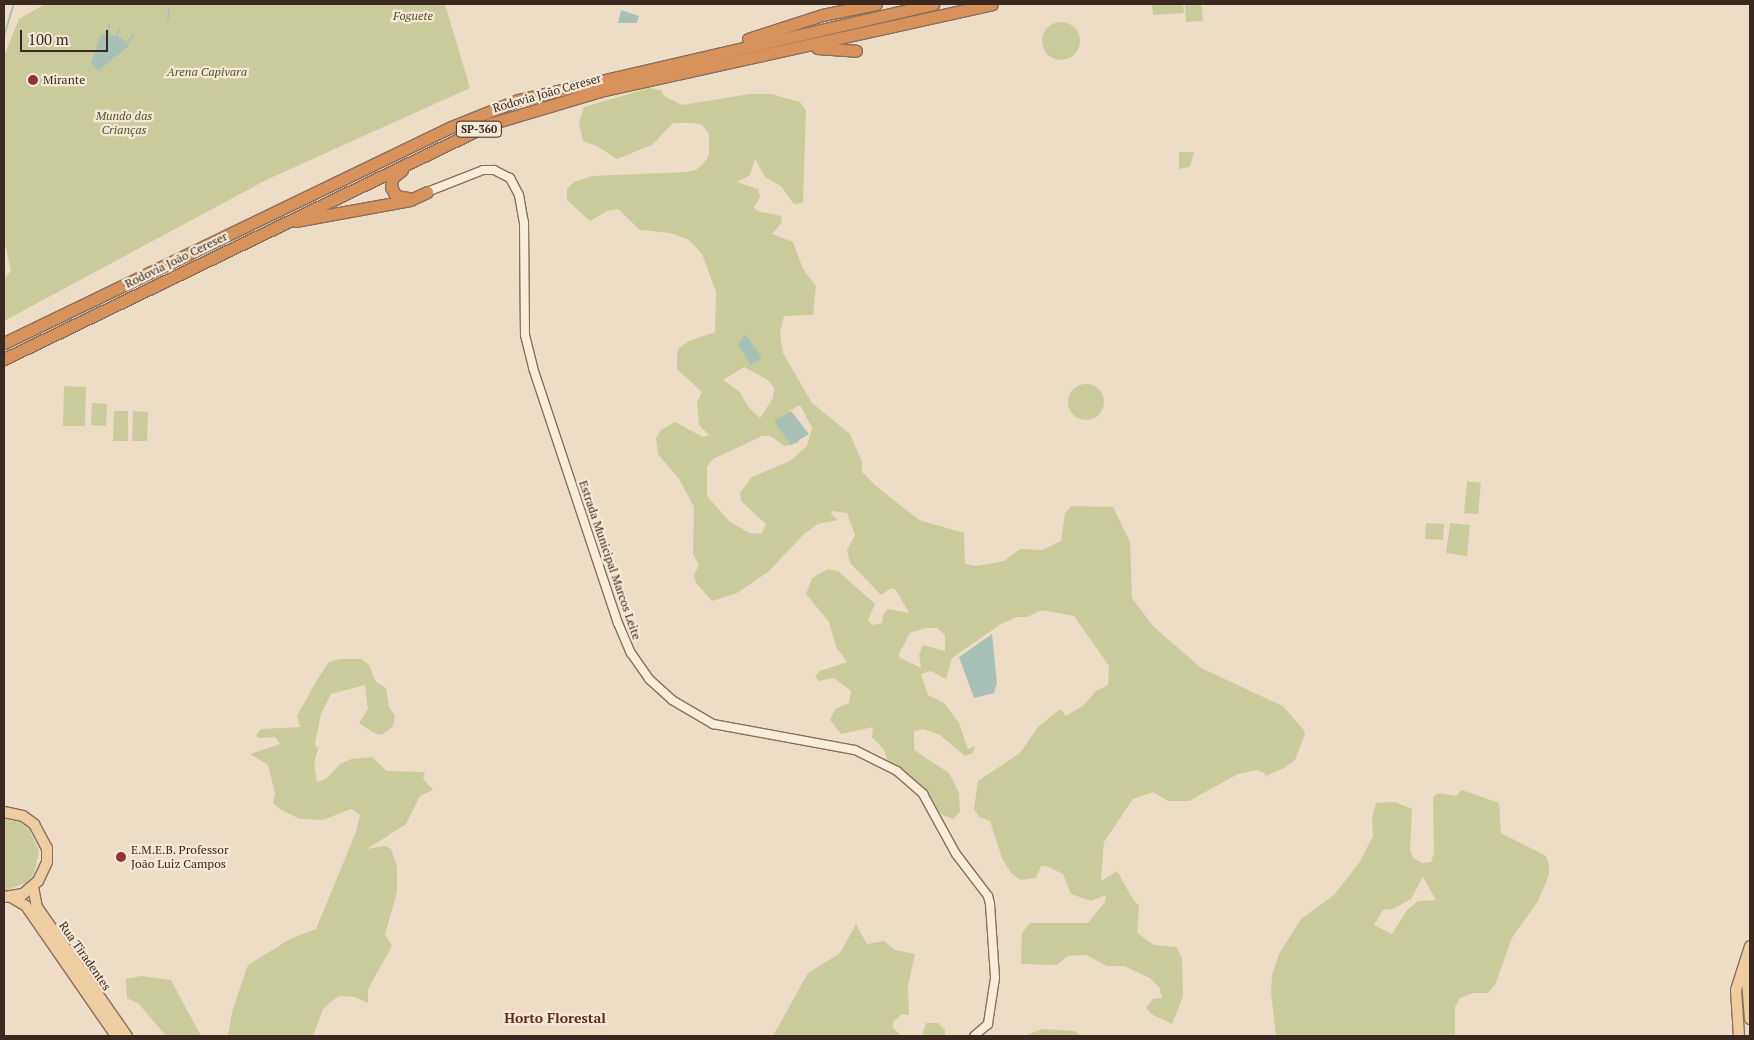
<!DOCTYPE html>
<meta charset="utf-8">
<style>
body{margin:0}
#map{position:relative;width:1754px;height:1040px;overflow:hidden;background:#edddc7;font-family:"PT Serif",serif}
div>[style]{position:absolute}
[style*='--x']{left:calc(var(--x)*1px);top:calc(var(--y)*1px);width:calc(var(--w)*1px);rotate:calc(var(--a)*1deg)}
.green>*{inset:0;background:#cacb9b}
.round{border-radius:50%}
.water>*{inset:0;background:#a8c1b7}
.stream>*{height:2px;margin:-1px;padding:0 1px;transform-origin:1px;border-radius:1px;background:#a8c1b7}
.roads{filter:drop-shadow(1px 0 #886f5d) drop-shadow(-1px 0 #886f5d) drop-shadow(0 1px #886f5d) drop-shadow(0 -1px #886f5d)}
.tertiary>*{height:8px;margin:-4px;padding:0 4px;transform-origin:4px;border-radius:4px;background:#f8ecda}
.primary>*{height:10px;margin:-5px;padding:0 5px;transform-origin:5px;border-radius:5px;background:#eecda1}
.motorway>*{height:11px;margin:-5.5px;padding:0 5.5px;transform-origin:5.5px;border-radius:5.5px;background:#d8935c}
.dots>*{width:14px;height:14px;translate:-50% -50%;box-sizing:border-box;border:2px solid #f4e8d6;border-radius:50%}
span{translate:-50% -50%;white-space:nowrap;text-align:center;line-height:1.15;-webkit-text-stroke:4.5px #f4e8d6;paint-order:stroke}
.shield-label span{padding:1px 4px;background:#f4e8d6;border:1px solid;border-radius:4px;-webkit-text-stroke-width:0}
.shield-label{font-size:11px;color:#392920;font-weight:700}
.park-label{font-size:12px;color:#4e5428;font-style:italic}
.poi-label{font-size:12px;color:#392920}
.left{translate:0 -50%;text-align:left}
.street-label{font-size:12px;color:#392920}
.neighbourhood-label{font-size:14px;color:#642821;font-weight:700}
.frame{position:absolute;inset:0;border:5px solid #392920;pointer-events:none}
.scale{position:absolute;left:20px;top:30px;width:88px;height:22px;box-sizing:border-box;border:2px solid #392920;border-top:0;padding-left:6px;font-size:15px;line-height:18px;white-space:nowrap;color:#392920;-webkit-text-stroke:4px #f4e8d6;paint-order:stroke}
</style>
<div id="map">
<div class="green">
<div style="clip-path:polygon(45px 4px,445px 4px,470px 88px,266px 180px,4px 321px,4px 279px,11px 271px,4px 239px,4px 56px,19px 19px)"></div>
<div style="clip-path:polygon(1152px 4px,1183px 4px,1184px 13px,1153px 15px)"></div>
<div style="clip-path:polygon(1185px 4px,1201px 4px,1203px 21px,1186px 22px)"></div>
<div class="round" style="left:1042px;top:22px;width:38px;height:38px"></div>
<div style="clip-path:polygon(evenodd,649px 88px,661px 90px,664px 96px,682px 105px,750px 94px,771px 94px,800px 102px,806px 110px,803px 203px,794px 204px,781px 186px,765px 177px,755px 159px,750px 175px,737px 182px,758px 189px,760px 197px,754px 207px,757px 211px,781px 216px,782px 222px,772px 234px,793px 242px,803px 269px,816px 286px,813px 315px,784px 316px,780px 333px,783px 353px,812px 403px,850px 434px,862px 462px,862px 472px,876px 486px,919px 520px,964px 533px,965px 564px,976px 566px,1004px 561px,1020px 549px,1042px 550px,1061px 541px,1065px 513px,1072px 506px,1113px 507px,1130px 542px,1132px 598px,1153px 626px,1201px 668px,1283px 706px,1303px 729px,1305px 734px,1295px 760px,1284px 768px,1264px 777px,1266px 774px,1257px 770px,1238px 774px,1189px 801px,1168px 801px,1153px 792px,1133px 799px,1104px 842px,1101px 881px,1117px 871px,1134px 901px,1139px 905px,1137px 933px,1154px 945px,1176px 947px,1182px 958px,1183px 996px,1172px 1024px,1153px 1015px,1146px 1008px,1153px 999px,1162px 998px,1159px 987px,1150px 978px,1124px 966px,1107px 966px,1086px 955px,1067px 956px,1057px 965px,1021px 964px,1022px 933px,1030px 923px,1088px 923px,1105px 902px,1106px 895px,1091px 901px,1071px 894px,1063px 874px,1046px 866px,1041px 866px,1036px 878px,1021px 880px,1011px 873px,1002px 858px,990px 821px,979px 817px,974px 809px,978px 781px,1020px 753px,1038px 727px,1060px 709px,1066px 716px,1084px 705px,1096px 691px,1108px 685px,1109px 666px,1074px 616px,1042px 610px,1027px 617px,1017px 617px,1001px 624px,952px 658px,946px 679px,931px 671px,921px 674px,928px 695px,944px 703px,959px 723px,968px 749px,975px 746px,973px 753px,965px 756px,940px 735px,923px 729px,914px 731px,914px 750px,949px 773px,959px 793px,960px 812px,953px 819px,943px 815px,903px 780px,893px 776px,884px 750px,872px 737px,873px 727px,841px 734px,830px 720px,835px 709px,849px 703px,851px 691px,834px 678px,819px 681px,815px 677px,820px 671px,847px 662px,836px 647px,829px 622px,806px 594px,812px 578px,828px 569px,838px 571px,875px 604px,868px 620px,872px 625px,882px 623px,883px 615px,888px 609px,909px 613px,896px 590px,891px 588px,881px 595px,850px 563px,847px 550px,855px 535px,847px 513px,832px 511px,831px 514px,838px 520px,818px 524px,804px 534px,768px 572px,737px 593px,712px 601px,696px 583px,694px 575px,699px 565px,693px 554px,694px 507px,679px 479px,658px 454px,656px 438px,661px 430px,675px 422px,703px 437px,709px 435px,699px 425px,697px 402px,702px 392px,677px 369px,677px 356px,679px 348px,689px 341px,715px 332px,716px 292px,702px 254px,689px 240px,671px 233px,640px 230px,618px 209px,607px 211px,590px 221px,567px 200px,567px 189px,574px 182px,592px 176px,686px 172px,696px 170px,704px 163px,709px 155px,709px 134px,702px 125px,694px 123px,673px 123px,652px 145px,617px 159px,597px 146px,583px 141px,579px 123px,584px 107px,649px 88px,744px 367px,768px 380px,774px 388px,773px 398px,760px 418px,748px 407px,740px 392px,723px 380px,744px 367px,649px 88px,800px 405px,812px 428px,807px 446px,790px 461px,752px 477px,740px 493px,741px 501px,766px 524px,761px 534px,750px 533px,730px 522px,707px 496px,707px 467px,713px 459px,762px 436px,770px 436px,785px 446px,798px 443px,800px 436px,789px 411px,800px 405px,649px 88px,926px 628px,937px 628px,945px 635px,945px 651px,923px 645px,919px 655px,921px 668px,900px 658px,899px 654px,910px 633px,926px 628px)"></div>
<div style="clip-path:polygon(1179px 152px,1194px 152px,1190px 167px,1179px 169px)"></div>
<div class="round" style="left:1068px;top:384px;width:36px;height:36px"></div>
<div style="clip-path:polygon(64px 386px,86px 387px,85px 426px,63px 426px)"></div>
<div style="clip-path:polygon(92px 403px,107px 404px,106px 426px,91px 425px)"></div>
<div style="clip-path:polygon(114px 411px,128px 411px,128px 441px,113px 441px)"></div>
<div style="clip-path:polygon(133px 411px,148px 412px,147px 441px,132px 441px)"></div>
<div style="clip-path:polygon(1467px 481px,1481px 483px,1478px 514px,1464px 513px)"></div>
<div style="clip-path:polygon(1426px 523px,1444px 524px,1443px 540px,1425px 539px)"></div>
<div style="clip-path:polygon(1450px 523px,1470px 525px,1467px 556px,1446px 553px)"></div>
<div style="clip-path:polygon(340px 659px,361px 659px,369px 665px,376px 682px,386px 688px,389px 707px,395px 716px,393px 726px,382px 735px,374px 733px,359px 723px,368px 709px,365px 685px,331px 694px,321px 714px,315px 743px,316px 748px,319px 746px,314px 763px,317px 782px,326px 779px,340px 764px,351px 759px,372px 757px,387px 771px,425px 772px,423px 779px,433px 790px,420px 796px,406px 824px,367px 849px,385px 846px,391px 849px,397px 867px,397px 892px,385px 934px,392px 946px,368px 989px,368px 1003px,355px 997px,340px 996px,333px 1000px,323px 1009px,313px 1036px,228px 1036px,232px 1012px,248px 965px,290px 939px,316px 929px,356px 832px,360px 815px,351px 809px,323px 820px,300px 819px,281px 810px,273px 803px,275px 793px,268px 765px,250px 754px,280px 744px,275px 737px,258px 738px,256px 735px,261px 729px,300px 727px,297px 716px,317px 680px,329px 662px)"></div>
<div style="clip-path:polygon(evenodd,1462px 790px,1499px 803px,1501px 833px,1546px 856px,1549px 865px,1549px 875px,1538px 901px,1512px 938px,1495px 985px,1488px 993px,1473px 993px,1460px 998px,1455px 1007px,1455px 1036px,1276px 1036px,1271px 992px,1272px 975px,1279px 954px,1301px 919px,1334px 895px,1359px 863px,1373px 836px,1372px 818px,1376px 803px,1395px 802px,1412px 809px,1410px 849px,1413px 858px,1422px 863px,1431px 862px,1434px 853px,1433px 797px,1438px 793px,1456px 796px,1462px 790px,1423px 877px,1436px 900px,1418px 901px,1407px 910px,1392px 934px,1374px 925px,1383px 910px,1393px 909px,1411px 899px,1423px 877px)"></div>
<div style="clip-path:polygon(4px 819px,20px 822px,29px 829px,39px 851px,34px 874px,26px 883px,4px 891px)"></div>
<div style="clip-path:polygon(856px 924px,867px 944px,884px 941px,895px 950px,915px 954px,908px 986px,909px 1015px,902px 1014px,893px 1022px,893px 1028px,902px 1036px,773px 1036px,808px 973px,840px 953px)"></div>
<div style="clip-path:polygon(141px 976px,171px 980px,201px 1036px,166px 1036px,139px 1004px,127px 998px,126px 979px)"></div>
<div style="clip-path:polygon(926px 1023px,938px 1023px,945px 1030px,945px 1036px,922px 1036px)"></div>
<div style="clip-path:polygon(1043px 1029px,1074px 1031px,1082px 1036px,1023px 1036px)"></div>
</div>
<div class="water">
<div style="clip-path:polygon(621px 10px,639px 16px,638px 20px,636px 23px,618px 23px)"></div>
<div style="clip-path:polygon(101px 34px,121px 37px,129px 46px,98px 71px,91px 63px)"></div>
<div style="clip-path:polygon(745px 334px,762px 358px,751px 365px,738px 345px)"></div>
<div style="clip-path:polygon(791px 411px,809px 434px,791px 445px,774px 421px)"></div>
<div style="clip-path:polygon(992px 634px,997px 683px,994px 693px,974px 698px,959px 657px)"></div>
</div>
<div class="stream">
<div style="--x:168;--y:19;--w:9;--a:-84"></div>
<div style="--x:108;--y:34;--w:9;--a:-84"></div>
<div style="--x:117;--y:35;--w:7;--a:-74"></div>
<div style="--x:4;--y:36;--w:34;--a:-73"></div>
<div style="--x:128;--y:42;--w:8;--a:-50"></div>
</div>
<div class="roads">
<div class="tertiary">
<div style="--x:427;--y:192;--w:60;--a:-21.4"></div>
<div style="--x:483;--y:170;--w:11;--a:0"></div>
<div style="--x:494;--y:170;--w:18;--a:27"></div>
<div style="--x:510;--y:178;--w:19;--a:62"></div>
<div style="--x:519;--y:195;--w:27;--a:80"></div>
<div style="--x:524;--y:222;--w:113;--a:89.5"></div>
<div style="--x:525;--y:335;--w:34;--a:76"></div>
<div style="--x:533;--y:368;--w:269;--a:71.6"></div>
<div style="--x:618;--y:623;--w:33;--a:67"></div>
<div style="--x:631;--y:653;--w:32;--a:55"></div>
<div style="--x:649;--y:679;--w:31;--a:42"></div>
<div style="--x:672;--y:700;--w:48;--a:30.3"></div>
<div style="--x:713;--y:724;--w:144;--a:10.4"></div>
<div style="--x:855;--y:750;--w:47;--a:26.6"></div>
<div style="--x:897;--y:771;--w:35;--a:41"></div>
<div style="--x:923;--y:794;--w:68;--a:61.2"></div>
<div style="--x:956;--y:854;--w:53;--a:52.7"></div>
<div style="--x:988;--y:896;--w:8;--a:76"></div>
<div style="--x:990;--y:904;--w:74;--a:86.1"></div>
<div style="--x:995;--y:978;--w:47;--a:98.7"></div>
<div style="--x:988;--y:1024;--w:18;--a:139"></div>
</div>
<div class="primary">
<div style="--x:4;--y:812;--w:19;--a:12"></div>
<div style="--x:23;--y:816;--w:14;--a:36"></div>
<div style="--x:34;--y:824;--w:27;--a:62"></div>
<div style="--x:47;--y:848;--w:14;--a:90"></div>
<div style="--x:47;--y:862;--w:21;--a:115"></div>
<div style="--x:38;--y:881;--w:20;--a:139"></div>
<div style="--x:23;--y:894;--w:19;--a:171"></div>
<div style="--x:33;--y:887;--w:20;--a:79"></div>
<div style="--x:37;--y:907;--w:157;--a:55.1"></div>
<div style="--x:11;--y:897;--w:17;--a:31"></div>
<div style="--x:26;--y:906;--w:158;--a:55.3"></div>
<div style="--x:1746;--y:967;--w:52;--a:85.6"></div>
<div style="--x:1739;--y:1036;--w:46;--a:-93.7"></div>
<div style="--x:1736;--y:990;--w:46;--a:-72.3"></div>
</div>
<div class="motorway">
<div style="--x:748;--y:39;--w:78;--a:-18"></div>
<div style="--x:822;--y:15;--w:55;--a:-11.5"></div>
<div style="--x:817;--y:48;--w:39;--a:4"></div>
<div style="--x:402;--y:170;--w:13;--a:141"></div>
<div style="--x:392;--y:178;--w:9;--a:96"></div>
<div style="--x:391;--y:187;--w:10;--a:61"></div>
<div style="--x:396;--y:196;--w:12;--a:9"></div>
<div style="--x:295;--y:221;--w:117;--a:-10.3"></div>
<div style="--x:410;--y:200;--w:19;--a:-25"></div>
<div style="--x:4;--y:343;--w:496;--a:-25.8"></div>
<div style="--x:451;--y:127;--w:72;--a:-21.9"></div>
<div style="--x:518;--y:100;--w:426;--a:-13"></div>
<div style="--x:4;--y:359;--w:540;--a:-25.81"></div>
<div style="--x:490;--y:124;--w:115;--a:-16.7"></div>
<div style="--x:600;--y:91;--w:401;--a:-12.5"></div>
</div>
</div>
<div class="dots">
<div style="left:33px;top:80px;background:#942f3c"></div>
<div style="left:121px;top:857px;background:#942f3c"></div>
</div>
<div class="shield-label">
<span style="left:479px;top:129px">SP-360</span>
</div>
<div class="park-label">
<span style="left:413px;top:16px">Foguete</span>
<span style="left:207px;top:72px">Arena Capivara</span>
<span style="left:124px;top:123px">Mundo das<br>Crianças</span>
</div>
<div class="poi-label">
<span class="left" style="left:43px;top:80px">Mirante</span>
<span class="left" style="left:131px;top:857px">E.M.E.B. Professor<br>João Luiz Campos</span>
</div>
<div class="street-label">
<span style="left:547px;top:93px;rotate:-16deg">Rodovia João Cereser</span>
<span style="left:176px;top:260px;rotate:-26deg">Rodovia João Cereser</span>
<span style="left:610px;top:560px;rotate:71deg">Estrada Municipal Marcos Leite</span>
<span style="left:85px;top:956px;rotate:55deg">Rua Tiradentes</span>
</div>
<div class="neighbourhood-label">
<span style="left:555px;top:1018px">Horto Florestal</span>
</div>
<div class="frame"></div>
<div class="scale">100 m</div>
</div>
